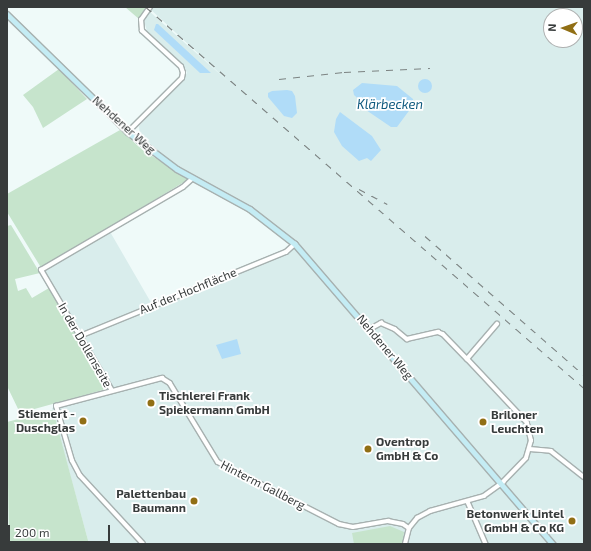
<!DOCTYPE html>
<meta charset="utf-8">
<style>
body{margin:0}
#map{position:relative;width:591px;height:551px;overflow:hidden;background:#effaf9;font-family:"Exo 2",sans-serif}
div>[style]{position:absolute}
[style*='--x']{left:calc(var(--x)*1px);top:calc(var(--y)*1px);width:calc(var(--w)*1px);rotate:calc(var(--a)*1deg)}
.built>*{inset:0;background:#d9edec}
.green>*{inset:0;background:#c6e4cc}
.water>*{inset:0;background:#b0dcf8}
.round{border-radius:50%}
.roads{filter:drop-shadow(1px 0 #a7b1b0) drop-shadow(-1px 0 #a7b1b0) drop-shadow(0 1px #a7b1b0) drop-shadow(0 -1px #a7b1b0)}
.street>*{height:3.5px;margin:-1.75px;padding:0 1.75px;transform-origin:1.75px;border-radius:1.75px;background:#fff}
.secondary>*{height:4.5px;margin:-2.25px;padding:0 2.25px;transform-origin:2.25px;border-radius:2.25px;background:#c4ecf4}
.rail>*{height:1px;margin-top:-0.5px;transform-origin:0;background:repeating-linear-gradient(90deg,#7b8281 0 7px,transparent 0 14px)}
.dots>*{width:11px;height:11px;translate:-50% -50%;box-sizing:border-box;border:2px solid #fff;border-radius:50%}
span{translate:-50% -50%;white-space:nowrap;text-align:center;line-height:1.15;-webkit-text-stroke:3.5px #fff;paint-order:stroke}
.street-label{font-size:12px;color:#373b3b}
.poi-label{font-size:12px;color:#373b3b;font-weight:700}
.left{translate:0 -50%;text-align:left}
.right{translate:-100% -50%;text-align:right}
.water-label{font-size:13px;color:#0e597e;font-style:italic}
.frame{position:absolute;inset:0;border:8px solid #373b3b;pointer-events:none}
.north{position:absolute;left:543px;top:8px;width:40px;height:40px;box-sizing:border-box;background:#fff;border:1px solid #afb1b1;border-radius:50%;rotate:272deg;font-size:11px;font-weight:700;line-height:16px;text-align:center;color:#373b3b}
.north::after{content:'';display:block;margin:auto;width:14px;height:18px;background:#916f15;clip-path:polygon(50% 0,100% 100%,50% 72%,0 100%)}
.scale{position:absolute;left:8px;top:525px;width:102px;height:18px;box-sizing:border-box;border:2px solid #373b3b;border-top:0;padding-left:5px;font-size:12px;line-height:14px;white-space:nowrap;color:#373b3b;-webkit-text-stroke:3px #fff;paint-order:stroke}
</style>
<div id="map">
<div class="built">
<div style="clip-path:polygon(evenodd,148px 7px,584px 7px,584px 544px,89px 544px,52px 408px,114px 393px,44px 269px,109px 230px,153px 306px,289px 252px,294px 241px,263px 215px,163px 158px,140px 139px,139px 126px,187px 73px,185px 68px,147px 31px,144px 21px,149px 11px,230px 83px,148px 7px,551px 16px,575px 16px,575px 40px,551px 40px,551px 16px)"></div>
</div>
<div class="green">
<div style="clip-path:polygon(125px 7px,146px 7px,139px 19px)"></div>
<div style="clip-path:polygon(59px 69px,87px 99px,43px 128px,33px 107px,23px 95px)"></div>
<div style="clip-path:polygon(120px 130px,144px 151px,189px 179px,44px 267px,40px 266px,7px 212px,7px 194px)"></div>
<div style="clip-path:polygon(11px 225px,40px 273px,15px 279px,18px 291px,26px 288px,32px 298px,49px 288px,105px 386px,103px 390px,20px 413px,7px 386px,7px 226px)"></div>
<div style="clip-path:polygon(53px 410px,89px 544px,9px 544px,7px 422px)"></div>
<div style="clip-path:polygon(390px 526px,404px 532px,403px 544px,354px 544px,352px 533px)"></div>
</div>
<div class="water">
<div style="clip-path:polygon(156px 24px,158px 24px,211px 73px,200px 73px,154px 30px)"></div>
<div class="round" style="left:418px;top:79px;width:14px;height:14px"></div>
<div style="clip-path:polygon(362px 83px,397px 86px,413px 99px,414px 104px,397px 127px,391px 127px,366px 110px,366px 106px,354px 95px,353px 90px)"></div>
<div style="clip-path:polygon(287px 90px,292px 91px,295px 96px,297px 113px,292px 118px,284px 116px,268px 97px,268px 93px,272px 91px)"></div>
<div style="clip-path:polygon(340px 112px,372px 136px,381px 150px,371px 161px,367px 158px,359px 161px,342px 146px,334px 132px,336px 119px)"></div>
<div style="clip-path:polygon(237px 339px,241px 354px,222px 359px,216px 345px)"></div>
</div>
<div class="roads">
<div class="street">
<div style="--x:128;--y:132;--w:76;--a:-45"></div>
<div style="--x:182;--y:78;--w:5;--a:-79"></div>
<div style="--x:183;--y:73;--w:6;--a:-108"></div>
<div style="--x:181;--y:67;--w:53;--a:-137.3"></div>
<div style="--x:142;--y:31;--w:11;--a:-95"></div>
<div style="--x:141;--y:20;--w:16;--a:-55"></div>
<div style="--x:370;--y:329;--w:13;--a:-29"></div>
<div style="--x:381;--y:323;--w:15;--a:23"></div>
<div style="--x:395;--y:329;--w:16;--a:40"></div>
<div style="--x:407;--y:339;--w:32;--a:-13"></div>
<div style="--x:438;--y:332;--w:5;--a:22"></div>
<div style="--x:443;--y:334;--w:35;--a:46"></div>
<div style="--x:80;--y:336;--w:222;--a:-22.2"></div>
<div style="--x:286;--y:252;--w:12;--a:-42"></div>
<div style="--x:112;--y:391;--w:140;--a:-120.4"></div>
<div style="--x:41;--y:270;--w:164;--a:-30.3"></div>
<div style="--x:183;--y:187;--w:13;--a:-42"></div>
<div style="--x:530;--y:449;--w:21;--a:5"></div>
<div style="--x:551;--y:451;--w:42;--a:38.2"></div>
<div style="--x:468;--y:502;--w:46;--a:66.8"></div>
<div style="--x:143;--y:544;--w:93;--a:-132.8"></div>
<div style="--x:80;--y:476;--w:17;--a:-118"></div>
<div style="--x:72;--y:461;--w:57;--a:-106.2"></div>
<div style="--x:56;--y:406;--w:110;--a:-14.8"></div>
<div style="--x:162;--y:378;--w:9;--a:32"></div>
<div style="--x:170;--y:383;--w:92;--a:58.7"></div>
<div style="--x:218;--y:462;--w:136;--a:27.1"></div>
<div style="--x:339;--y:524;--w:14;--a:12"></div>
<div style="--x:353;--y:527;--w:36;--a:-10"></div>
<div style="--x:388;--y:521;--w:15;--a:11"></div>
<div style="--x:403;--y:524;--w:7;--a:34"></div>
<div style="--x:405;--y:544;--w:16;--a:-76"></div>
<div style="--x:409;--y:528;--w:13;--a:-51"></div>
<div style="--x:417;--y:518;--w:15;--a:-28"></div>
<div style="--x:430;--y:511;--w:56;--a:-15.5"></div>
<div style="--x:484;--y:496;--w:24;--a:-36"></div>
<div style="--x:503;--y:482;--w:33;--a:-46"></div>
<div style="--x:526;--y:458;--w:18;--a:-74"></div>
<div style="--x:531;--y:441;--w:18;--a:-103"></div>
<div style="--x:527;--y:423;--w:88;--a:-133.2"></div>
<div style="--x:467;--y:359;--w:46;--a:-49.4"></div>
</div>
<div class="secondary">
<div style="--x:7;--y:14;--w:169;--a:44.3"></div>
<div style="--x:128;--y:132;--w:61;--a:37.1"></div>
<div style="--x:177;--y:169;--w:83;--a:28.7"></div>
<div style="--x:250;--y:209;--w:57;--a:37.9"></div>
<div style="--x:295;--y:244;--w:396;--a:49.3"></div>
</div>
</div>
<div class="rail">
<div style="--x:146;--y:7;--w:581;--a:41.02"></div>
<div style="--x:279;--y:79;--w:65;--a:-6.1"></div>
<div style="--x:344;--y:72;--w:86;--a:-2.7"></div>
<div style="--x:359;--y:189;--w:32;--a:28"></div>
<div style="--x:425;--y:236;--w:211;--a:41.2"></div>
</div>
<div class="dots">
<div style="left:151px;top:403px;background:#916f15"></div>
<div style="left:83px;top:421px;background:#916f15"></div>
<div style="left:483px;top:422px;background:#916f15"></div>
<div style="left:368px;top:449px;background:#916f15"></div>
<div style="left:194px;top:501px;background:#916f15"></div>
<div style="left:572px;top:521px;background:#916f15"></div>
</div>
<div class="street-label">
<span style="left:124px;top:125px;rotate:42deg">Nehdener Weg</span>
<span style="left:188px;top:291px;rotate:-22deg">Auf der Hochfläche</span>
<span style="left:85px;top:345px;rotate:60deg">In der Dollenseite</span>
<span style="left:385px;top:347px;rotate:50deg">Nehdener Weg</span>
<span style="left:263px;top:485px;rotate:27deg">Hinterm Gallberg</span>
</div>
<div class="poi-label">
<span class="left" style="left:159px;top:403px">Tischlerei Frank<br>Spiekermann GmbH</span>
<span class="right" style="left:75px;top:421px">Stiemert -<br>Duschglas</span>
<span class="left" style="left:491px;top:422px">Briloner<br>Leuchten</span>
<span class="left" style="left:376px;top:449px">Oventrop<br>GmbH &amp; Co</span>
<span class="right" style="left:186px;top:501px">Palettenbau<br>Baumann</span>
<span class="right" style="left:564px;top:521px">Betonwerk Lintel<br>GmbH &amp; Co KG</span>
</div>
<div class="water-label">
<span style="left:390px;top:104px">Klärbecken</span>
</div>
<div class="frame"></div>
<div class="north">N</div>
<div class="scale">200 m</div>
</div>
